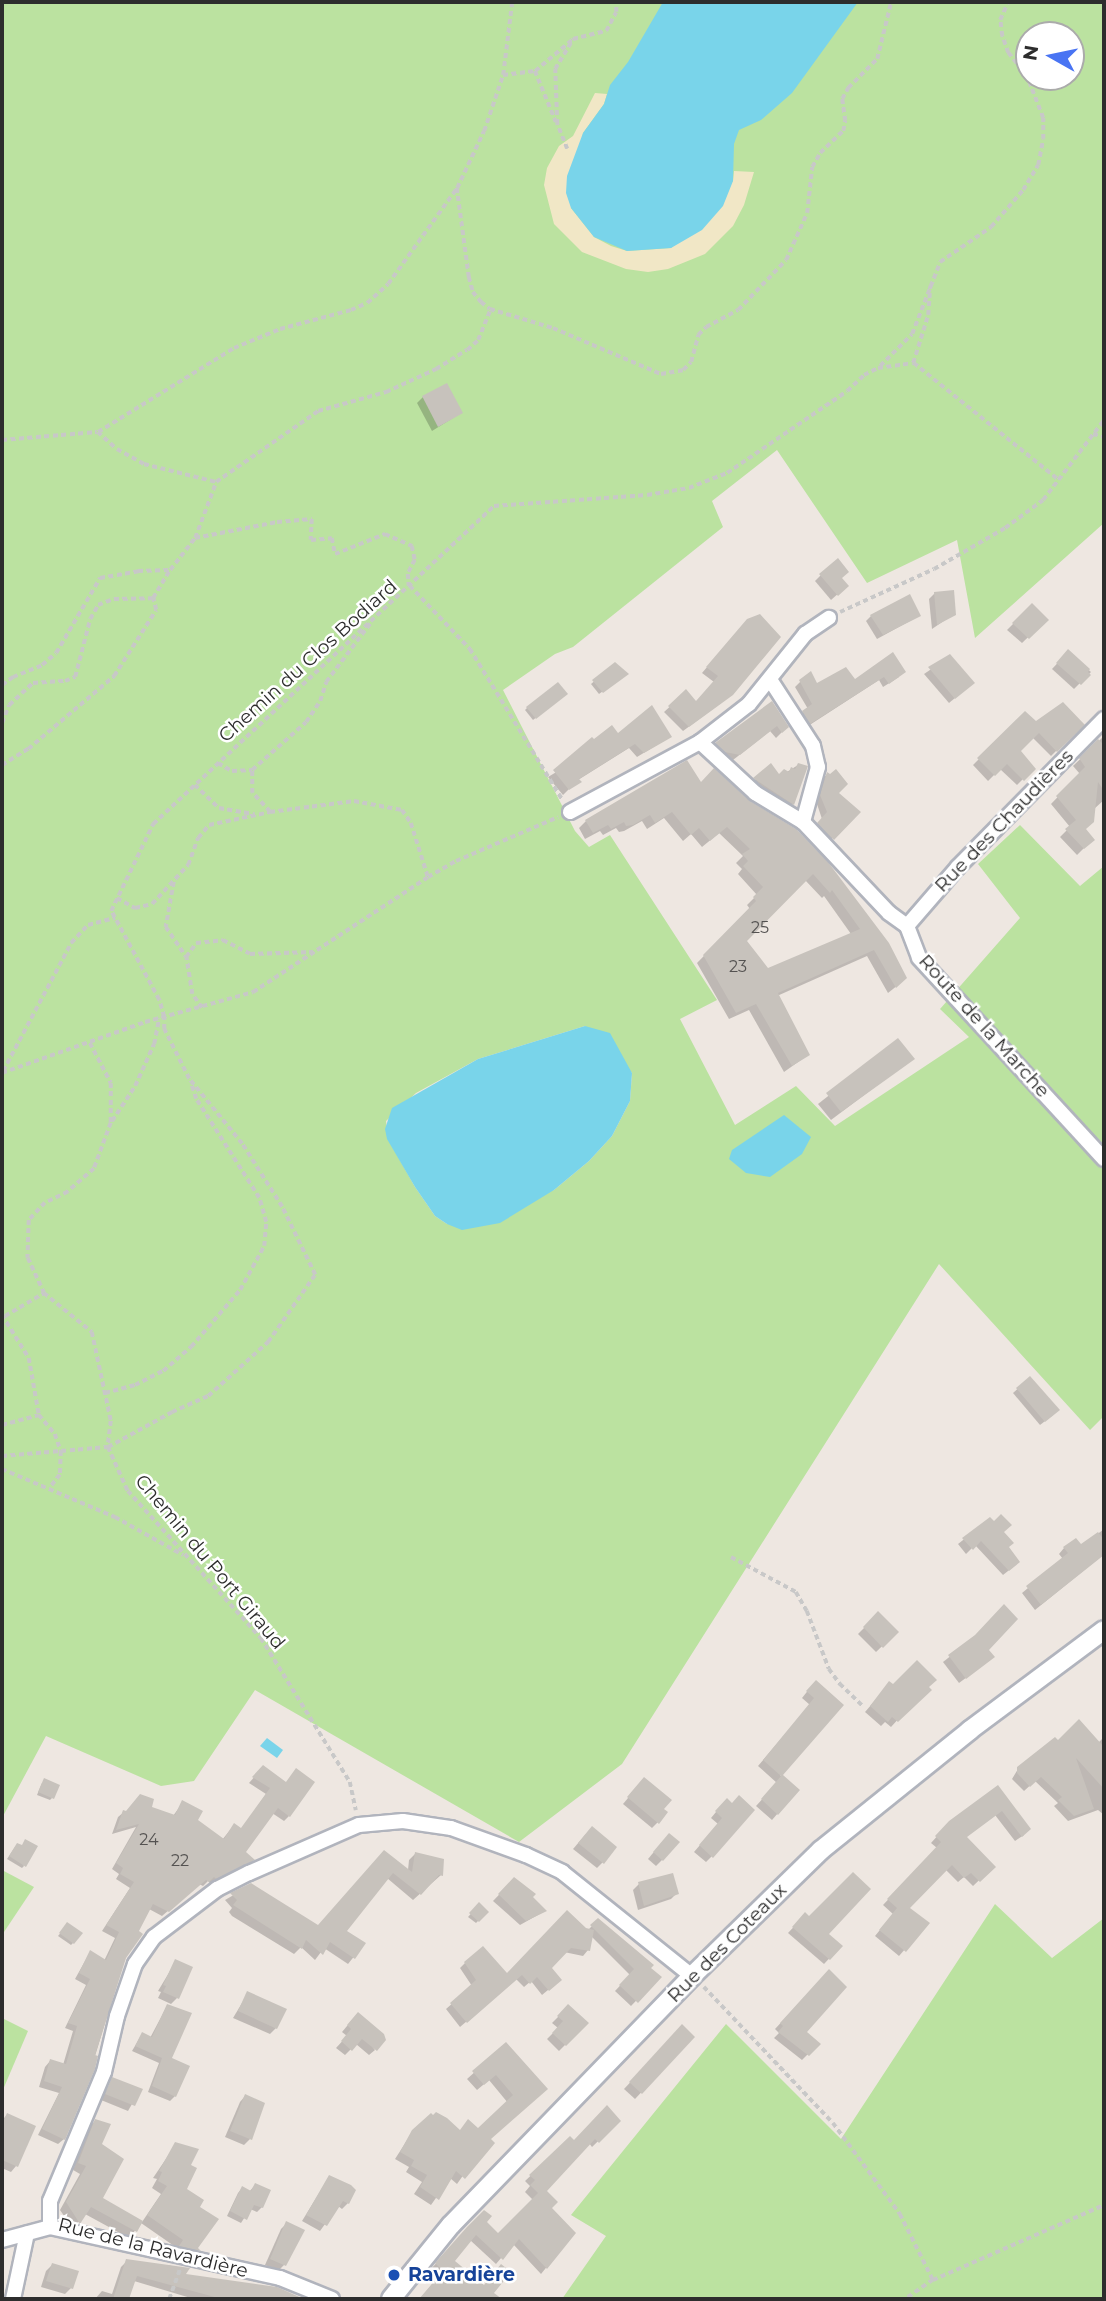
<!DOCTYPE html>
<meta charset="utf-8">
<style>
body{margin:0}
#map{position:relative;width:1106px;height:2301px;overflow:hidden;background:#eee7e1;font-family:Montserrat,sans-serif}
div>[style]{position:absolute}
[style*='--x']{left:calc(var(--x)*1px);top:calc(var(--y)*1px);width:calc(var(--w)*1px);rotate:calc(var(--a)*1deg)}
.green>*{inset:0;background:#bbe2a0}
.sand>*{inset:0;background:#f1e7c6}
.water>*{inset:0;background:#79d4ea}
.shadow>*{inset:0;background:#0003}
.building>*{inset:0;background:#c7c2bc}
.path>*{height:3.5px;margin-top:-1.75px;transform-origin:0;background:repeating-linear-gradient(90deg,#c8c8c8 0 5px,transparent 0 8.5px)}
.roads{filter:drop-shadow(2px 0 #b1b4bd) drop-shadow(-2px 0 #b1b4bd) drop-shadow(0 2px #b1b4bd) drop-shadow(0 -2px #b1b4bd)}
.minor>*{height:14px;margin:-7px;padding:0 7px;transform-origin:7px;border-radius:7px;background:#fff}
.tertiary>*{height:18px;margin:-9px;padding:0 9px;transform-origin:9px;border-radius:9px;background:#fff}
.dots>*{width:19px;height:19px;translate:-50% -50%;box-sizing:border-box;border:4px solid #fff;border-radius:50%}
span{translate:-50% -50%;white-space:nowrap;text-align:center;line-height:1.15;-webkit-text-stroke:5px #fff;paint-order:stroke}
.number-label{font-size:16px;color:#545251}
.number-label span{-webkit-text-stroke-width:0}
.street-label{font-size:19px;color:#2d2d2d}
.transit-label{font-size:19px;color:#164399;font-weight:700}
.left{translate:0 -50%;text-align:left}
.frame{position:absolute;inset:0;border:4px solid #2d2d2d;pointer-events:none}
.north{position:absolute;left:1015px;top:21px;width:70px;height:70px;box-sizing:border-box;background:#fff;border:2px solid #ababab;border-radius:50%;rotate:279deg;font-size:19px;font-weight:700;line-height:28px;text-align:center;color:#2d2d2d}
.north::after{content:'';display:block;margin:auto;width:24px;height:32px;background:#4974f3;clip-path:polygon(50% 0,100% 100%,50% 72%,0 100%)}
</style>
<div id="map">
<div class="green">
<div style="clip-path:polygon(evenodd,2px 2px,1104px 2px,1104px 523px,975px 638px,957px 540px,867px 583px,777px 450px,712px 501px,723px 527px,573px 647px,555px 654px,503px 690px,575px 831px,589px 847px,610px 835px,717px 1000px,680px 1019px,735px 1125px,796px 1086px,835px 1126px,969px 1037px,940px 1009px,1020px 918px,978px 864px,1020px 825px,1080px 886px,1104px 866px,1104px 1416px,1090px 1430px,939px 1264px,622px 1764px,519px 1842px,255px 1690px,194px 1781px,161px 1786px,46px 1736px,2px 1818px,2px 2px,1029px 35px,1071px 35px,1071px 77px,1029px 77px,1029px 35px,2px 2px,585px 1026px,632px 1073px,630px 1101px,612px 1136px,589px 1161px,554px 1190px,447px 1224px,435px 1216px,415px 1187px,388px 1139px,386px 1121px,416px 1093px,478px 1059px,585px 1026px)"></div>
<div style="clip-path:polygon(2px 1870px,34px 1887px,2px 1935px)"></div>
<div style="clip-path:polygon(995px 1904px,1052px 1958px,1104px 1918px,1104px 2299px,562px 2299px,606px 2236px,571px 2215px,726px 2024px,841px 2139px)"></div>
<div style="clip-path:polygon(2px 2018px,28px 2031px,2px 2092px)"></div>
</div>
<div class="sand">
<div style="clip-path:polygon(595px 93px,607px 94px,604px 104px,583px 133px,571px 208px,594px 237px,611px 246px,627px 251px,671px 248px,733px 181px,734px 171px,754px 172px,744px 205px,733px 226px,705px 254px,668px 269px,648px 272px,626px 269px,582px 252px,554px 224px,544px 185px,547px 168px,559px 146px,573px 136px)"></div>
</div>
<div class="water">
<div style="clip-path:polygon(663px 2px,858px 2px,792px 93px,761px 120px,739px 130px,734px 144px,733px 181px,723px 206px,702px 230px,671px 248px,627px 251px,594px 237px,571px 208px,566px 193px,567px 176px,583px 133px,604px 104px,610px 85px,628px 62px)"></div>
<div style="clip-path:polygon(585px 1026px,610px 1033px,632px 1073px,630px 1101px,612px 1136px,589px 1161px,554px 1190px,500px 1223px,462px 1230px,447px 1224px,435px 1216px,415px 1187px,387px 1139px,385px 1129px,392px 1108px,478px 1059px)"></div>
<div style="clip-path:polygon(784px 1115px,811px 1137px,802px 1154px,770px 1177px,746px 1173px,729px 1159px,732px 1150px)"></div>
<div style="clip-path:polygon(267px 1738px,283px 1750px,277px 1758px,260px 1746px)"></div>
</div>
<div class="shadow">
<div style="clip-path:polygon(423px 397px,461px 413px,432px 431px,417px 403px)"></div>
<div style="clip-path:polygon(821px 575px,840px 579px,840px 592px,831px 600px,815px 581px)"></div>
<div style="clip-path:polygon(935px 593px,954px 614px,932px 629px,929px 599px)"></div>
<div style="clip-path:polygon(1032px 605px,1046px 620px,1022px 643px,1007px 630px)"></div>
<div style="clip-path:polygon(871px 616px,919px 616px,877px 639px,866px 621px)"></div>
<div style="clip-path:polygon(742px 626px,721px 703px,683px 731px,664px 712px,686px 692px,696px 703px,714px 682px,702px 673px)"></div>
<div style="clip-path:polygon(1068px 652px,1091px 672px,1074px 689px,1052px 669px)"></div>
<div style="clip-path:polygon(893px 654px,899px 677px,883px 687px,879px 680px,805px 728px,798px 717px,808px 709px,795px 687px,801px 681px,816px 685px,854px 682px)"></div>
<div style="clip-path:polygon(949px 657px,967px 688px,949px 703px,924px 674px)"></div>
<div style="clip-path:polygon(615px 664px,624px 676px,599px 694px,591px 684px)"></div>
<div style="clip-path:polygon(565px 694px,533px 720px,525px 710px,527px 708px)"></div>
<div style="clip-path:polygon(772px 703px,787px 727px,776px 738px,770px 731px,733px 760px,719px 757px,711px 749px)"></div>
<div style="clip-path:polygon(1025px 713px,1036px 724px,1082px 725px,1051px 756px,1032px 737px,1018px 751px,1033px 769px,1017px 785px,1000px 769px,988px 781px,973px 765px)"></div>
<div style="clip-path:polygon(618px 735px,670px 737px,637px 757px,629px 748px,578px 780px,563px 795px,548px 777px)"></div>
<div style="clip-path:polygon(1104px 736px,1104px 759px,1099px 764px,1104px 771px,1104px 800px,1094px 809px,1084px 830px,1086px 846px,1077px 855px,1060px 837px,1070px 827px,1051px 804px,1080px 774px,1073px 766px)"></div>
<div style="clip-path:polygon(798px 765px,806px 768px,793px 804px,788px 810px,750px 784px,771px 766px,779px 777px)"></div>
<div style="clip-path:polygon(827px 774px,836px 793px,858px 812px,827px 844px,813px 829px,822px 819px,816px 801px,822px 780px)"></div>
<div style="clip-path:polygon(evenodd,700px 785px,749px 803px,795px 830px,898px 985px,888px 993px,867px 956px,777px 996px,808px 1055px,784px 1072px,749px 1010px,729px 1019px,697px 963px,750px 909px,747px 905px,757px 895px,738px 874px,742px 869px,736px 863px,743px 856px,719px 833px,702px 847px,691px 834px,683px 841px,664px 818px,647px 829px,642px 821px,624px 831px,619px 832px,616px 828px,603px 835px,600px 831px,585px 839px,579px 828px,586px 821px,700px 785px,805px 880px,822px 898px,824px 896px,851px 934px,767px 970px,745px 941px,805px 880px)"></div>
<div style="clip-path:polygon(898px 1041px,912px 1059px,831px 1120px,818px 1104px)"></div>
<div style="clip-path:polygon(1030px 1378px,1053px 1415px,1040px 1425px,1013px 1393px)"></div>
<div style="clip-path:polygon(990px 1519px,1002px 1533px,1013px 1567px,1003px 1575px,975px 1545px,966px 1554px,958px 1544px)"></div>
<div style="clip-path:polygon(1104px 1529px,1104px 1554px,1035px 1610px,1022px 1593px,1063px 1559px,1059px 1554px,1064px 1548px,1081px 1547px)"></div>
<div style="clip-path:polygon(878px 1614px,897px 1632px,876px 1652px,858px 1634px)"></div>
<div style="clip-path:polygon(976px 1636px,987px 1650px,986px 1663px,959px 1683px,943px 1662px)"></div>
<div style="clip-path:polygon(934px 1680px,891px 1727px,885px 1722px,881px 1726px,865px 1712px,884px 1690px)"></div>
<div style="clip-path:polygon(810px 1688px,842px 1706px,780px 1775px,798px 1790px,772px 1820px,756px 1806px,777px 1783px,758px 1766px,810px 1705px,802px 1698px)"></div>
<div style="clip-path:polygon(1104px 1737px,1104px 1815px,1098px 1810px,1068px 1821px,1054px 1806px,1058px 1803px,1035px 1781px,1024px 1791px,1012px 1779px,1018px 1769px,1057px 1742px,1098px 1743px)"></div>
<div style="clip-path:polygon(263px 1767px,289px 1816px,284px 1821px,272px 1813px,244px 1852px,253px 1860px,248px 1865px,210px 1883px,208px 1881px,203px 1886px,199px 1884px,162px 1916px,149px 1909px,125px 1957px,86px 2086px,64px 2139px,58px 2144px,38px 2135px,59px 2093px,39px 2087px,45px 2067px,50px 2061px,63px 2065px,73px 2031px,65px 2028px,86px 1985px,75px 1979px,90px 1952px,104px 1961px,115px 1938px,102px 1931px,130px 1888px,116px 1879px,119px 1874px,112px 1869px,136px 1827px,112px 1834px,118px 1817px,124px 1812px,149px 1808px,173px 1816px,183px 1802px,195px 1820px,222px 1840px,234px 1825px,241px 1830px,266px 1794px,249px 1783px)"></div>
<div style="clip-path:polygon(42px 1783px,52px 1798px,50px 1800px,37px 1795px)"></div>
<div style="clip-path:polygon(639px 1785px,662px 1809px,658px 1822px,652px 1828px,623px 1804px)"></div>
<div style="clip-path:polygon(998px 1787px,1024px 1835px,1015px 1841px,995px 1815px,965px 1837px,993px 1867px,973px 1886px,964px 1877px,958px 1882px,945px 1869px,908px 1908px,927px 1924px,899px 1956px,875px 1936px,893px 1914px,883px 1905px,937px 1848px,931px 1843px,950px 1822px)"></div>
<div style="clip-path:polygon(732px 1805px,712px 1856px,706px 1862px,694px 1852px,718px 1824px,711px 1818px,721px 1806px)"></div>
<div style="clip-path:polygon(586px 1834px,603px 1862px,597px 1868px,573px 1849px)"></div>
<div style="clip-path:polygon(663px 1841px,662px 1860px,656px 1866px,648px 1859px)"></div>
<div style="clip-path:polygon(15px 1847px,24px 1866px,22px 1868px,7px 1859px)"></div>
<div style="clip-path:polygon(415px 1854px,441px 1875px,413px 1900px,387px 1878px,344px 1931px,364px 1944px,348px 1964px,324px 1948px,315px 1960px,301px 1947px,294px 1954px,232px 1916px,229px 1912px,232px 1908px,225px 1900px,251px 1885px,318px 1927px,378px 1859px,408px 1870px,409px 1860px)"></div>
<div style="clip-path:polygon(514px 1879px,545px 1911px,520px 1925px,493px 1901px)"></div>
<div style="clip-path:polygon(639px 1884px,677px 1893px,671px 1899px,638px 1910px,633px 1890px)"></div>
<div style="clip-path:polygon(479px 1905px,487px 1912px,476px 1923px,468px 1917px)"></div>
<div style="clip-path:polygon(805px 1915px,841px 1946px,824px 1964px,788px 1933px)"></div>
<div style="clip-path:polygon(598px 1920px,659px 1977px,631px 2006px,615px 1991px,630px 1975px,591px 1936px,588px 1950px,583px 1956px,564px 1952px,549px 1967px,554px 1985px,542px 1995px,531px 1981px,524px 1987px,516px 1979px,460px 2027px,446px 2009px,472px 1986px,460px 1968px,465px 1963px,506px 1975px,588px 1930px)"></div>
<div style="clip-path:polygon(68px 1924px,73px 1943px,71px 1945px,58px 1936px)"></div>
<div style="clip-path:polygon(176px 1961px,177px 1998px,171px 2004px,158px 1998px,161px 1992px,158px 1991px)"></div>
<div style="clip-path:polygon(829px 1971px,805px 2032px,818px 2044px,802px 2060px,774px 2038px,779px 2033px,775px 2029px)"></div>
<div style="clip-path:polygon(248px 1993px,276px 2028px,270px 2034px,233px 2018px)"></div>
<div style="clip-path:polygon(167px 2006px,169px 2059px,175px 2096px,170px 2101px,148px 2092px,159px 2063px,132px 2051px,142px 2034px,150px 2038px)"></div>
<div style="clip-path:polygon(568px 2007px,587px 2023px,559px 2051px,547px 2039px,558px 2028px,552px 2023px)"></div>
<div style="clip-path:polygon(352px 2020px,375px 2050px,369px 2055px,356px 2044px,345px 2055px,336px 2048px,347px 2036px,342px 2032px)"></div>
<div style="clip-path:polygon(682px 2027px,693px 2037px,635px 2099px,624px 2089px)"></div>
<div style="clip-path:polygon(506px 2044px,546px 2089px,489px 2139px,457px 2184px,450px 2178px,431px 2205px,414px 2194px,422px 2182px,406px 2172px,409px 2167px,395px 2159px,413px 2131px,478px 2130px,508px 2103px,489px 2080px,477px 2090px,467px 2079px)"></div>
<div style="clip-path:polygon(113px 2079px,140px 2090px,128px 2111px,101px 2100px)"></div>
<div style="clip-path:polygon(245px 2096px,250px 2139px,244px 2145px,225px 2137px,240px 2102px)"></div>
<div style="clip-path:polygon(7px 2115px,16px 2166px,11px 2172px,4px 2169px,2px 2175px,2px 2120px)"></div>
<div style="clip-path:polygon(95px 2121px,100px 2144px,101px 2199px,142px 2222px,161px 2194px,152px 2188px,157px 2179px,153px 2178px,176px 2144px,189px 2166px,185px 2189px,197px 2207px,196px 2249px,198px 2250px,193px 2256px,174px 2253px,177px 2248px,141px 2223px,129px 2238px,85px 2214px,73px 2229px,60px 2210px,80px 2174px,73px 2170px,88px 2128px)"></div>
<div style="clip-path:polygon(619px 2121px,592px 2147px,589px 2143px,544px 2191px,549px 2208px,574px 2233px,541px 2274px,513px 2244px,496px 2264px,470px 2240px,453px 2262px,484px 2287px,490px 2299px,420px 2299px,438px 2277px,430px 2270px,462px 2235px,485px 2222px,498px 2236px,533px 2200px,525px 2192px,530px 2186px,525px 2181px,570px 2139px,574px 2142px)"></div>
<div style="clip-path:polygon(329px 2177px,348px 2203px,342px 2209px,338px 2206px,320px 2231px,302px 2221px)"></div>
<div style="clip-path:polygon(255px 2185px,262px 2207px,257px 2212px,250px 2209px,241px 2223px,227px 2216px,238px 2193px,242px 2188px,249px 2192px)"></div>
<div style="clip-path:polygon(287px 2223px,284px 2265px,278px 2271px,265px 2265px,281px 2229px)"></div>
<div style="clip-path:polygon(127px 2261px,164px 2268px,167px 2265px,187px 2269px,183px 2276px,301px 2299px,194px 2299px,134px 2281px,127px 2299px,95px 2299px,102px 2291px,112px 2294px,121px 2267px)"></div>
<div style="clip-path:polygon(52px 2265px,71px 2288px,65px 2294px,41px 2287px,46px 2271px)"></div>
</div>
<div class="building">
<div style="clip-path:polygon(447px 383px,463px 413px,438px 427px,422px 396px)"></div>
<div style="clip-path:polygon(838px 558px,849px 572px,842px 578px,849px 586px,838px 596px,819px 574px)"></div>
<div style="clip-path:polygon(954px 590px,956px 615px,937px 625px,934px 592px)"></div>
<div style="clip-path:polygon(910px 594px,921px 616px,883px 635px,870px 615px)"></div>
<div style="clip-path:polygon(1032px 603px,1049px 620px,1029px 639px,1012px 623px)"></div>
<div style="clip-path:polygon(760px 614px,781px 637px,733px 695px,689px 727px,668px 706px,686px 689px,696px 701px,718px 676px,706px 667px,747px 619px)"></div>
<div style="clip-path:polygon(1068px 649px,1090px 669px,1088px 672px,1091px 675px,1081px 685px,1056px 663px)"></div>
<div style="clip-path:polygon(893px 652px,906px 672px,889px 684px,884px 677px,810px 724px,802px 711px,812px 704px,799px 680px,811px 671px,817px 683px,846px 667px,855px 679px)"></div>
<div style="clip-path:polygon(950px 654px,975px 683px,955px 699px,928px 667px)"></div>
<div style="clip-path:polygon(615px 662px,629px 674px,603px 693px,592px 680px)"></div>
<div style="clip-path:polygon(558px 682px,568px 694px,536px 719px,526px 707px)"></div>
<div style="clip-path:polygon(772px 701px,789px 727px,782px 733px,777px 726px,740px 755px,725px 752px,715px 743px)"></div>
<div style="clip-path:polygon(1063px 702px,1085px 725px,1057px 752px,1039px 733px,1021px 751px,1036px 769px,1024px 781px,1007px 764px,995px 776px,977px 758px,1025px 711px,1036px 721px)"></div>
<div style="clip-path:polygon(652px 705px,672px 737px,644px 753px,635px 744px,579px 779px,582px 782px,569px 790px,553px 770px,592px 737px,594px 739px,612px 725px,618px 733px)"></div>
<div style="clip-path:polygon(1098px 739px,1104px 745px,1104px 791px,1098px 782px,1094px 822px,1086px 829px,1095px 840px,1084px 849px,1065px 829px,1076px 820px,1056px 796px,1085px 767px,1079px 758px)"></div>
<div style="clip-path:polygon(evenodd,687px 760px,701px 782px,714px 768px,750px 801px,796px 829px,828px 862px,889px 943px,907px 978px,896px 988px,874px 950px,778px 993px,810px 1055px,792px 1066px,756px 1004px,736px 1013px,703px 955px,756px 901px,753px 897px,763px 887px,743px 866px,748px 861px,742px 854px,750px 849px,727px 827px,710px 841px,699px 828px,691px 835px,672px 812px,655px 823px,650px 815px,633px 825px,626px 826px,624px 822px,611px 829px,608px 825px,593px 833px,585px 820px,687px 760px,813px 874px,830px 893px,832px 890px,860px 929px,768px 968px,747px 941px,813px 874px)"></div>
<div style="clip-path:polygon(771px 763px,779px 774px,784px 769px,789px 772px,791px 767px,795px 769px,798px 763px,808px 766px,794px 805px,753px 778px)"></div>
<div style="clip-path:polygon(836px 769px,848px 784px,839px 793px,861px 812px,834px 840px,817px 823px,827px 812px,820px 795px,827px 772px,830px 774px)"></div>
<div style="clip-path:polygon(898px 1038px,915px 1059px,841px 1112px,826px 1093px)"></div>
<div style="clip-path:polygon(1030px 1376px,1060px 1410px,1045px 1422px,1016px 1388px)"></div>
<div style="clip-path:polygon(1001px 1514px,1012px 1525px,1004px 1532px,1014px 1543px,1009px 1547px,1020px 1562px,1009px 1571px,981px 1541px,973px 1550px,962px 1538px,990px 1517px,994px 1521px)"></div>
<div style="clip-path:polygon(1098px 1532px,1104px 1540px,1104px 1555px,1041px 1605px,1026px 1586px,1068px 1553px,1063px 1547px,1076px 1538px,1081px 1544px)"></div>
<div style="clip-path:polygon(1004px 1604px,1018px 1619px,989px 1650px,995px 1657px,966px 1679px,948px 1655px,975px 1635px)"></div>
<div style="clip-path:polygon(878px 1611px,899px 1632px,883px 1648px,863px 1627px)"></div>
<div style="clip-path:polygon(917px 1660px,937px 1680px,929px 1687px,932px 1690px,898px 1722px,892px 1717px,888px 1722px,870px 1706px,889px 1681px,893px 1684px)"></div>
<div style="clip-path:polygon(816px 1680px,844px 1705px,783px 1775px,800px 1790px,778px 1815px,761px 1799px,781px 1776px,763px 1760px,814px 1698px,806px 1691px)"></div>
<div style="clip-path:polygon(1079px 1719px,1104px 1747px,1104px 1789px,1076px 1758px,1094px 1809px,1074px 1816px,1058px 1800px,1062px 1797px,1041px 1777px,1030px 1787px,1017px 1773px,1017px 1767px,1055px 1737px,1058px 1740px)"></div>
<div style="clip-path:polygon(263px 1765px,286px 1782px,296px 1768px,315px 1782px,290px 1817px,278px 1808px,246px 1852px,255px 1860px,216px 1879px,214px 1877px,209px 1882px,206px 1880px,169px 1912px,153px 1904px,139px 1931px,143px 1934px,126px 1958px,95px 2055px,98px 2056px,95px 2069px,65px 2140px,42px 2129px,62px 2087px,44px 2081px,50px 2059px,66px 2064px,77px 2026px,68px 2023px,90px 1979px,79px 1973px,90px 1950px,106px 1960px,119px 1932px,106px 1925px,134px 1882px,120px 1874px,123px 1868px,116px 1863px,139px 1824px,116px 1830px,123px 1810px,126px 1811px,140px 1794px,154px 1799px,152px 1807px,175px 1815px,182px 1800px,203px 1811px,198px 1820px,224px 1839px,234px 1823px,241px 1828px,270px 1788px,252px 1777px)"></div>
<div style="clip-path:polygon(644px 1777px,672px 1800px,664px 1809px,668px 1812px,659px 1824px,627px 1797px)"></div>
<div style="clip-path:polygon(44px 1778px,60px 1785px,54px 1799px,38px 1792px)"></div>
<div style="clip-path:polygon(998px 1785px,1031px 1829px,1022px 1837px,1002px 1811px,967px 1837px,996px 1867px,980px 1882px,971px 1873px,964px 1878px,952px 1865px,910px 1908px,930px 1923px,906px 1952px,879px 1930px,897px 1908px,887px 1899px,941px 1842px,935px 1836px,949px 1821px)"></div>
<div style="clip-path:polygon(739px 1795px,755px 1810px,713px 1858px,699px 1845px,722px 1818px,715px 1811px,727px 1798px,732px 1803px)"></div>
<div style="clip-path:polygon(592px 1826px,617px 1847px,604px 1864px,578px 1843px)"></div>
<div style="clip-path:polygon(669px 1833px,680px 1842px,663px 1861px,653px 1852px)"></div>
<div style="clip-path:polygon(25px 1839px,38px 1846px,26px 1867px,9px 1856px,17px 1843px,22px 1845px)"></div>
<div style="clip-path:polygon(384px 1850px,412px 1872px,415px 1852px,444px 1859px,443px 1876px,439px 1875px,421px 1895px,393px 1873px,347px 1931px,366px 1943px,355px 1959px,330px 1942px,323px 1955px,306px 1940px,302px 1949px,233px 1905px,237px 1900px,230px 1893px,251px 1883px,318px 1925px)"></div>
<div style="clip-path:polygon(853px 1872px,871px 1889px,829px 1934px,843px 1946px,830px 1960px,792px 1927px,805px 1912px,809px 1916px)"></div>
<div style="clip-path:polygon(673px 1873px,679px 1894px,644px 1906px,638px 1882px)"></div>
<div style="clip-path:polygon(514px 1877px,536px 1894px,533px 1897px,547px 1911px,526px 1921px,498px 1894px)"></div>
<div style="clip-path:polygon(479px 1902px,489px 1912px,479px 1922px,469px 1913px)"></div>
<div style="clip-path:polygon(567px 1910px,586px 1928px,594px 1930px,590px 1951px,571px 1948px,552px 1968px,562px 1980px,549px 1991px,537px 1977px,530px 1984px,522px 1975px,467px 2023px,450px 2003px,476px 1980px,464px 1962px,483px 1946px,507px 1973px)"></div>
<div style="clip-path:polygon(598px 1918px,654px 1965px,651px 1968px,662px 1977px,638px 2003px,619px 1985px,634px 1969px,590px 1925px)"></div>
<div style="clip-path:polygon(67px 1922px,83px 1933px,74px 1944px,59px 1933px)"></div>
<div style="clip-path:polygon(175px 1959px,193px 1967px,179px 1999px,163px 1992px,166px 1986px,163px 1985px)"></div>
<div style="clip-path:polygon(829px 1969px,847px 1987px,807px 2032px,821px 2044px,809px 2056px,778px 2032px,783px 2026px,780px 2023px)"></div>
<div style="clip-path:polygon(247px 1991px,287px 2009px,277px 2029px,238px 2011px)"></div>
<div style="clip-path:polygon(167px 2004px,192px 2013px,172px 2058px,190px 2066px,176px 2097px,152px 2086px,162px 2058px,135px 2046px,142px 2032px,152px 2037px)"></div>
<div style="clip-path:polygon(568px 2004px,589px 2023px,566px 2046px,552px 2033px,563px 2021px,557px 2016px)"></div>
<div style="clip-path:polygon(358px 2012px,384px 2034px,386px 2040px,377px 2051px,362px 2039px,352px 2051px,341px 2041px,351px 2029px,347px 2025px)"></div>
<div style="clip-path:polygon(682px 2024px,695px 2037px,642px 2094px,629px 2082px)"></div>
<div style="clip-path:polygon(506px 2042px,548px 2089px,491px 2139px,495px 2143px,465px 2179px,456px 2171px,439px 2200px,420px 2187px,427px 2175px,411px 2166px,414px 2160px,400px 2152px,412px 2130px,431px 2113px,433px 2115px,436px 2112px,447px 2118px,460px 2130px,468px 2119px,478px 2128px,513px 2095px,496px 2075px,484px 2085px,472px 2071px)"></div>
<div style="clip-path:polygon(112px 2077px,143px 2089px,135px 2106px,105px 2094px)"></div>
<div style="clip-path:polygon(245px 2094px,265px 2103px,252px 2140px,230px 2131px)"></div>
<div style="clip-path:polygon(607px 2105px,621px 2121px,599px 2143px,595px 2139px,547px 2191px,558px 2202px,552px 2208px,576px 2233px,547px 2269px,519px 2239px,503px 2260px,476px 2235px,455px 2261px,484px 2285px,501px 2264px,511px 2272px,494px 2293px,502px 2299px,419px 2299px,443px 2271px,435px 2263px,467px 2227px,484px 2210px,492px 2216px,487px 2222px,498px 2233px,538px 2193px,530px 2185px,535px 2180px,529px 2175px,570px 2136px,574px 2140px)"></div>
<div style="clip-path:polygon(7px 2113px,36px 2126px,18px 2167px,2px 2160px,2px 2124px)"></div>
<div style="clip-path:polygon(95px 2119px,111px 2124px,102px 2144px,124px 2159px,103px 2198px,143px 2221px,137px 2232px,91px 2207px,80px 2224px,66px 2202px,86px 2166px,78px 2163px)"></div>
<div style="clip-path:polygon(175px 2142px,199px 2149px,191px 2165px,197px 2168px,187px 2189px,204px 2200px,200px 2207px,219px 2219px,198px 2248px,201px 2251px,179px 2246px,183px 2240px,147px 2215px,167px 2186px,158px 2181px,162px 2172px,159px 2171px)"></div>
<div style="clip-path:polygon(329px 2175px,351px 2185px,356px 2190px,349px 2204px,343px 2201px,327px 2226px,306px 2215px)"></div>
<div style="clip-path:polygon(255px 2183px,271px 2190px,263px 2208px,254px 2205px,247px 2220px,230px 2211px,242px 2186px,251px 2191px)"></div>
<div style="clip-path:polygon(286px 2221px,305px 2230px,286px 2266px,270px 2259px)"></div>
<div style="clip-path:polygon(126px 2259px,190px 2268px,186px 2274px,277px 2287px,304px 2299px,222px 2299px,137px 2276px,129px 2299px,113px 2299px)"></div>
<div style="clip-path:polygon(52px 2263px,79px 2271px,73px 2289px,46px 2281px)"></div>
</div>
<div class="path">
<div style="--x:535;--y:71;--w:48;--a:-40"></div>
<div style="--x:503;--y:75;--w:32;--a:-7"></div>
<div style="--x:535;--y:71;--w:55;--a:67.6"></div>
<div style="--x:567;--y:149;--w:27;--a:-112"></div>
<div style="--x:557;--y:124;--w:55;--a:-92.1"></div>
<div style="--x:555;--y:69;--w:35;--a:-59"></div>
<div style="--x:573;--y:39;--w:34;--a:-14"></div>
<div style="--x:606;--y:31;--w:21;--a:-62"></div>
<div style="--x:616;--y:12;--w:10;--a:-90"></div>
<div style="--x:457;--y:188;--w:90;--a:82.3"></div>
<div style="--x:469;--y:277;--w:16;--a:75"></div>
<div style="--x:473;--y:292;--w:13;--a:51"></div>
<div style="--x:481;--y:302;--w:11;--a:38"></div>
<div style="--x:490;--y:309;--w:66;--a:16.8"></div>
<div style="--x:553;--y:328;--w:117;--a:23.1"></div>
<div style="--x:661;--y:374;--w:22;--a:-10"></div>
<div style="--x:683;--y:370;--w:11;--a:-45"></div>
<div style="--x:691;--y:362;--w:28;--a:-75"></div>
<div style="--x:698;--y:335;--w:11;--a:-45"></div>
<div style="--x:706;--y:327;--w:36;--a:-28"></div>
<div style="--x:738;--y:310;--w:69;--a:-46.2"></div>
<div style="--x:786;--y:260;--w:51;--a:-65.9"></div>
<div style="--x:807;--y:213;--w:46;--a:-83.8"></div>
<div style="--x:812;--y:167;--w:16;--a:-60"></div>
<div style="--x:820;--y:153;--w:32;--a:-44"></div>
<div style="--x:843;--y:131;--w:10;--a:-79"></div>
<div style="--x:845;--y:121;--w:22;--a:-98"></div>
<div style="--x:842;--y:99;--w:13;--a:-61"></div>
<div style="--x:848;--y:88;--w:41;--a:-45"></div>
<div style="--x:877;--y:59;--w:59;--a:-76.2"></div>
<div style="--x:913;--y:363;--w:50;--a:-72.6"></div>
<div style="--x:928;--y:315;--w:29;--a:-86"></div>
<div style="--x:914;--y:363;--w:186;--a:38.9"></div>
<div style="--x:880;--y:366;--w:45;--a:-45"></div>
<div style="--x:912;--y:334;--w:77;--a:-68.7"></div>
<div style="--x:940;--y:262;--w:62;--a:-34.5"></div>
<div style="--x:991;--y:227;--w:49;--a:-49.1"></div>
<div style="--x:1023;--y:190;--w:29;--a:-59"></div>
<div style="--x:1038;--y:165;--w:26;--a:-79"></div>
<div style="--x:1043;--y:139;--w:21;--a:-90"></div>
<div style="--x:1043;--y:118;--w:44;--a:-111.3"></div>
<div style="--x:1027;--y:77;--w:31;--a:-128"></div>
<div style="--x:1008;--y:53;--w:18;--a:-109"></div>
<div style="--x:1002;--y:36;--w:16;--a:-97"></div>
<div style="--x:1000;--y:20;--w:20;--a:-66"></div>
<div style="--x:98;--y:432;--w:160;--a:-31.7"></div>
<div style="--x:234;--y:348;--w:50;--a:-22.4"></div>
<div style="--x:280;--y:329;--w:73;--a:-15"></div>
<div style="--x:351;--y:310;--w:17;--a:-24"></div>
<div style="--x:367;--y:303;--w:28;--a:-42"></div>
<div style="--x:388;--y:284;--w:118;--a:-54.3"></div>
<div style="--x:457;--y:188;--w:63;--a:-64.7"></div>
<div style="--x:484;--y:131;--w:59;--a:-71.3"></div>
<div style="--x:503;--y:75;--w:74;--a:-83"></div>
<div style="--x:98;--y:432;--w:25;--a:42"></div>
<div style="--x:117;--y:449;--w:31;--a:29"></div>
<div style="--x:144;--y:464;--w:74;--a:14"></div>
<div style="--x:1093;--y:434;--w:11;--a:15"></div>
<div style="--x:2;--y:440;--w:95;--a:-4.8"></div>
<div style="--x:216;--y:482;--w:124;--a:-34.8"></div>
<div style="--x:318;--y:411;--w:71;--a:-15.6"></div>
<div style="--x:386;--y:392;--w:55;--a:-24.7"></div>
<div style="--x:436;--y:369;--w:36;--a:-32"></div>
<div style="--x:467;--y:350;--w:15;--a:-42"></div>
<div style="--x:478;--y:340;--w:32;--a:-68"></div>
<div style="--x:195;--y:538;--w:84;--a:-11"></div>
<div style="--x:277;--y:522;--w:35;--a:-5"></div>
<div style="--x:312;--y:519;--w:21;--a:93"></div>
<div style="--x:311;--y:540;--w:21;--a:-5"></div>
<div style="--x:332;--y:538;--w:16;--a:79"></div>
<div style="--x:335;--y:554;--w:54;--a:-21.8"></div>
<div style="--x:385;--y:534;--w:30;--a:24"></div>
<div style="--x:412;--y:546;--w:14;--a:78"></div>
<div style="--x:415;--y:560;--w:16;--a:117"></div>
<div style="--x:408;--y:574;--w:12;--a:85"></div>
<div style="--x:410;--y:586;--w:87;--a:46.4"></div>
<div style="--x:470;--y:649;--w:178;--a:58.5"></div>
<div style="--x:840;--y:612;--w:103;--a:-24.6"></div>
<div style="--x:934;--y:569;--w:82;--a:-30"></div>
<div style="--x:1005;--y:528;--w:47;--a:-36.4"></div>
<div style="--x:1043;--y:500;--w:101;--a:-52.7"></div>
<div style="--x:2;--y:685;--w:14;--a:-36"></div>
<div style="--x:13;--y:677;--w:31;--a:-22"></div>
<div style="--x:42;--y:665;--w:18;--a:-41"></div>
<div style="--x:56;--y:653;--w:87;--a:-59.6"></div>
<div style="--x:100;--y:578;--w:39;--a:-10"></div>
<div style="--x:138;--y:571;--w:32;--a:-2"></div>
<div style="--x:170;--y:570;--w:41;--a:-52"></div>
<div style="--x:195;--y:538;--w:60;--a:-69.4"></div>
<div style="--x:2;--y:723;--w:19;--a:-69"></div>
<div style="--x:9;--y:705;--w:33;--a:-43"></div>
<div style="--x:33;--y:683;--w:32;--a:-4"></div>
<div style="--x:65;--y:681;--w:11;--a:-22"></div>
<div style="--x:75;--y:677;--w:60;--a:-75.5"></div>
<div style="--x:90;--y:619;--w:16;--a:-60"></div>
<div style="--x:98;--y:605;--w:17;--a:-21"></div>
<div style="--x:114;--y:599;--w:39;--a:-1"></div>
<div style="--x:218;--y:763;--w:16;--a:30"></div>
<div style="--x:232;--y:771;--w:20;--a:-3"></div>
<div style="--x:2;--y:765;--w:31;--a:-32"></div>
<div style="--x:28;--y:749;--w:113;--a:-40.3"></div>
<div style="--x:114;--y:676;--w:78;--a:-57.5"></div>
<div style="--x:156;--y:610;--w:12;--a:-104"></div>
<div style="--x:153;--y:598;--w:33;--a:-59"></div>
<div style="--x:195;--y:785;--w:33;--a:44"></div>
<div style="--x:219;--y:808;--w:36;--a:10"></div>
<div style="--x:270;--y:812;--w:26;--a:-133"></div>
<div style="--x:252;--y:793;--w:23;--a:-90"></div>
<div style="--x:252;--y:770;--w:72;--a:-41.6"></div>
<div style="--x:306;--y:722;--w:25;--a:-56"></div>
<div style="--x:320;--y:701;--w:20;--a:-72"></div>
<div style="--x:326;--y:682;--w:76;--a:-53"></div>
<div style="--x:174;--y:882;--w:46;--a:100.1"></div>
<div style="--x:166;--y:927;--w:36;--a:56"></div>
<div style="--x:117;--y:898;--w:21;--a:29"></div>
<div style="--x:135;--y:908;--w:17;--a:-13"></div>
<div style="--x:152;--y:904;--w:53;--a:-47.3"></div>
<div style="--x:188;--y:865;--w:29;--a:-70"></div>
<div style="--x:198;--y:838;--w:17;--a:-50"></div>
<div style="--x:209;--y:825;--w:62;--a:-12"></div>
<div style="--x:270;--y:812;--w:85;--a:-7.5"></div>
<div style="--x:354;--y:801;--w:49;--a:10.6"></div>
<div style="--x:402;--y:810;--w:16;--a:55"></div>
<div style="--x:411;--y:823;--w:57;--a:72.5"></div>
<div style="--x:202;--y:1008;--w:17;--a:-126"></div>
<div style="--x:192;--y:994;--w:37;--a:-99"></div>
<div style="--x:186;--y:957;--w:17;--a:-54"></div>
<div style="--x:196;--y:943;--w:27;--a:-6"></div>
<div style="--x:223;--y:940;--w:30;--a:27"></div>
<div style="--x:250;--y:954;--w:63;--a:-1.8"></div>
<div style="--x:90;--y:1043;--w:45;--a:62.3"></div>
<div style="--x:111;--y:1083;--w:40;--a:90"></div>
<div style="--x:111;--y:1123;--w:49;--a:110.3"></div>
<div style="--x:94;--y:1169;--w:35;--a:139"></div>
<div style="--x:68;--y:1192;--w:25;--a:154"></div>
<div style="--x:45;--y:1203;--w:23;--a:133"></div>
<div style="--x:29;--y:1220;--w:38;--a:92"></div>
<div style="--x:28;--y:1258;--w:38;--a:65"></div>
<div style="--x:44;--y:1293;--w:62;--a:39.1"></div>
<div style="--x:92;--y:1332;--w:91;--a:77.9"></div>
<div style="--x:111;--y:1421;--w:26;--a:97"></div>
<div style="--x:108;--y:1447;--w:48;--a:65.6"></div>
<div style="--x:128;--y:1491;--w:198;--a:47.9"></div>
<div style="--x:261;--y:1638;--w:169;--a:58.3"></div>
<div style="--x:350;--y:1782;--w:29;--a:78"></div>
<div style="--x:3;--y:1071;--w:145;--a:-62"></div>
<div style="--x:71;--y:943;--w:25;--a:-47"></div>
<div style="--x:88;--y:925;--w:28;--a:-15"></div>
<div style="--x:2;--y:1073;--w:152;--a:-19.6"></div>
<div style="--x:145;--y:1022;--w:112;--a:-15.5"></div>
<div style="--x:253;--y:992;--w:209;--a:-33.3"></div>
<div style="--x:428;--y:877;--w:32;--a:-30"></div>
<div style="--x:456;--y:861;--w:111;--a:-23.3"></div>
<div style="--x:112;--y:1121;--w:42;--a:-56.7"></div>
<div style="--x:135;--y:1086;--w:46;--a:-65.7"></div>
<div style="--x:154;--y:1044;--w:26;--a:-79"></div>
<div style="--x:2;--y:1315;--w:51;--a:57.9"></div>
<div style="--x:29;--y:1358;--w:58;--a:80"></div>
<div style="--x:39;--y:1415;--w:25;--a:50"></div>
<div style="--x:55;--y:1434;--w:18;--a:71"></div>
<div style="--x:61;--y:1451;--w:24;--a:92"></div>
<div style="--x:60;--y:1475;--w:16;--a:128"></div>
<div style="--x:5;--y:1316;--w:45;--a:-30.5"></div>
<div style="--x:105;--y:1393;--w:31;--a:-15"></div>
<div style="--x:135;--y:1385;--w:31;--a:-27"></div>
<div style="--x:163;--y:1371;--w:37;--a:-41"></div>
<div style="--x:191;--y:1347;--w:75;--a:-49.3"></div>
<div style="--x:240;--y:1290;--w:50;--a:-61.4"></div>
<div style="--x:264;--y:1246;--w:24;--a:-85"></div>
<div style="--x:266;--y:1222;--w:25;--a:-106"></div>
<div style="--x:259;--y:1198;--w:117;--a:-122.5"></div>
<div style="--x:196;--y:1099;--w:16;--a:-108"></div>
<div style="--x:2;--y:1425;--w:38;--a:-15"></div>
<div style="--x:2;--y:1456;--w:106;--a:-4.9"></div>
<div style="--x:108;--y:1447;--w:73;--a:-28.7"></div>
<div style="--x:172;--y:1412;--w:39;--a:-24"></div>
<div style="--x:208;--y:1396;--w:81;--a:-42"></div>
<div style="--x:268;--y:1342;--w:82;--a:-55"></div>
<div style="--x:315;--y:1275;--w:76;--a:-115.9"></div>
<div style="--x:282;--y:1207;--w:75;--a:-122.4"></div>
<div style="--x:242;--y:1144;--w:84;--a:-129.2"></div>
<div style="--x:189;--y:1079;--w:56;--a:-116.6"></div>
<div style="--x:164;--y:1029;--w:12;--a:-90"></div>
<div style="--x:164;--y:1017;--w:18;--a:-106"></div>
<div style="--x:159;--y:1000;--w:101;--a:-118.3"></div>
<div style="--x:111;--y:911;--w:97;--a:-64.2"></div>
<div style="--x:153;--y:824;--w:466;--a:-43"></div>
<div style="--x:494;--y:506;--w:153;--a:-4.1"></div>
<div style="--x:647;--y:495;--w:43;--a:-9.5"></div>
<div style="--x:689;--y:488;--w:41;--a:-21.5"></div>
<div style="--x:727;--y:473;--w:145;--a:-34.3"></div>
<div style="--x:847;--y:391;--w:23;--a:-43"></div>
<div style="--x:864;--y:375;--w:16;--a:-27"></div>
<div style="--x:878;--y:368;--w:35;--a:-8"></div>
<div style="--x:2;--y:1469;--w:123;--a:23"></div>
<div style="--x:115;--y:1517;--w:78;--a:29.2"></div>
<div style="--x:731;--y:1557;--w:74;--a:28.3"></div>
<div style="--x:796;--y:1592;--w:22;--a:60"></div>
<div style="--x:807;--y:1611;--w:62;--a:69.2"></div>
<div style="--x:829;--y:1669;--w:19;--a:54"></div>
<div style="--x:840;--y:1684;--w:32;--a:44"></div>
<div style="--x:704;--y:1987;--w:187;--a:46.5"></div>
<div style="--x:833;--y:2123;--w:113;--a:53.6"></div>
<div style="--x:900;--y:2214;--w:74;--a:63.4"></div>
<div style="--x:933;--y:2280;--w:33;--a:145"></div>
<div style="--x:933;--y:2280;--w:187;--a:-23.7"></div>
<div style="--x:169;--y:2299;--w:32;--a:-70"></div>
</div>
<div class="roads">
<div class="minor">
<div style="--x:771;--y:681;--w:77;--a:57.1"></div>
<div style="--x:813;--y:746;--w:22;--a:77"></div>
<div style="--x:818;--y:767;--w:57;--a:105.3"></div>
<div style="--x:700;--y:742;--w:75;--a:42.8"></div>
<div style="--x:755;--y:793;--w:56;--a:31.1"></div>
<div style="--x:803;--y:822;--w:125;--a:46.6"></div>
<div style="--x:889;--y:913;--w:22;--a:36"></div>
<div style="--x:907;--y:926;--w:34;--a:69"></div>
<div style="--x:919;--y:958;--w:273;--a:47.4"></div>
<div style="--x:570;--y:812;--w:148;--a:-28.3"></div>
<div style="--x:700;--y:742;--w:62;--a:-37.8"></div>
<div style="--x:749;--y:704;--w:90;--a:-51.3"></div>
<div style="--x:805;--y:634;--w:29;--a:-34"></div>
<div style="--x:907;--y:926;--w:78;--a:-49.2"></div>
<div style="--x:958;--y:867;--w:208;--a:-45.4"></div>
<div style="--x:2;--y:2240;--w:50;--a:-15.2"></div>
<div style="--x:13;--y:2299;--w:67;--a:-78"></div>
<div style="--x:332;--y:2299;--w:56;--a:-158"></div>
<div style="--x:280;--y:2278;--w:236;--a:-167.5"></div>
<div style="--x:50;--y:2227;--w:26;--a:-90"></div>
<div style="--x:50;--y:2201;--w:140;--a:-67.3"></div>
<div style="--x:104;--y:2072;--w:57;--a:-76.9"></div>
<div style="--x:117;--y:2016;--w:55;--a:-70.9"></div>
<div style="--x:135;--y:1964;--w:33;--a:-55"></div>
<div style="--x:154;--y:1937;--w:79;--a:-37.3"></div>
<div style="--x:217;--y:1889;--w:36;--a:-27"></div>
<div style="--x:249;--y:1873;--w:120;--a:-23.6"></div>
<div style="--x:359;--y:1825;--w:44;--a:-5.2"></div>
<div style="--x:403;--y:1821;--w:49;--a:8.3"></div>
<div style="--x:451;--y:1828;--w:80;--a:19.8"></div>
<div style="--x:526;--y:1855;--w:40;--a:25"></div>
<div style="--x:562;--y:1872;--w:166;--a:38.7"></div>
</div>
<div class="tertiary">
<div style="--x:391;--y:2299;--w:95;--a:-51"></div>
<div style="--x:451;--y:2225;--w:347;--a:-45.9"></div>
<div style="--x:692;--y:1976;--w:180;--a:-44.3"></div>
<div style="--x:821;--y:1850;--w:191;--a:-38.8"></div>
<div style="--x:970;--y:1730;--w:167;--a:-36.7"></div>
</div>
</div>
<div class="dots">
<div style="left:394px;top:2275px;background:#1a4fb4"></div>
</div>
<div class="number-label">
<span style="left:760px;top:928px">25</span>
<span style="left:738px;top:967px">23</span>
<span style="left:149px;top:1840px">24</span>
<span style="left:180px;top:1861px">22</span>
</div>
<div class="street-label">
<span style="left:308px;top:661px;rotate:-42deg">Chemin du Clos Bodiard</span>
<span style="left:1004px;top:821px;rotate:-46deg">Rue des Chaudières</span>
<span style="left:984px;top:1026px;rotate:48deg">Route de la Marche</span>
<span style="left:210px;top:1562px;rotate:50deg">Chemin du Port Giraud</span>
<span style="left:727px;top:1943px;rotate:-45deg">Rue des Coteaux</span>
<span style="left:153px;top:2248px;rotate:14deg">Rue de la Ravardière</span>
</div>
<div class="transit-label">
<span class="left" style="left:408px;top:2275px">Ravardière</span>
</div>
<div class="frame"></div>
<div class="north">N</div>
</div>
